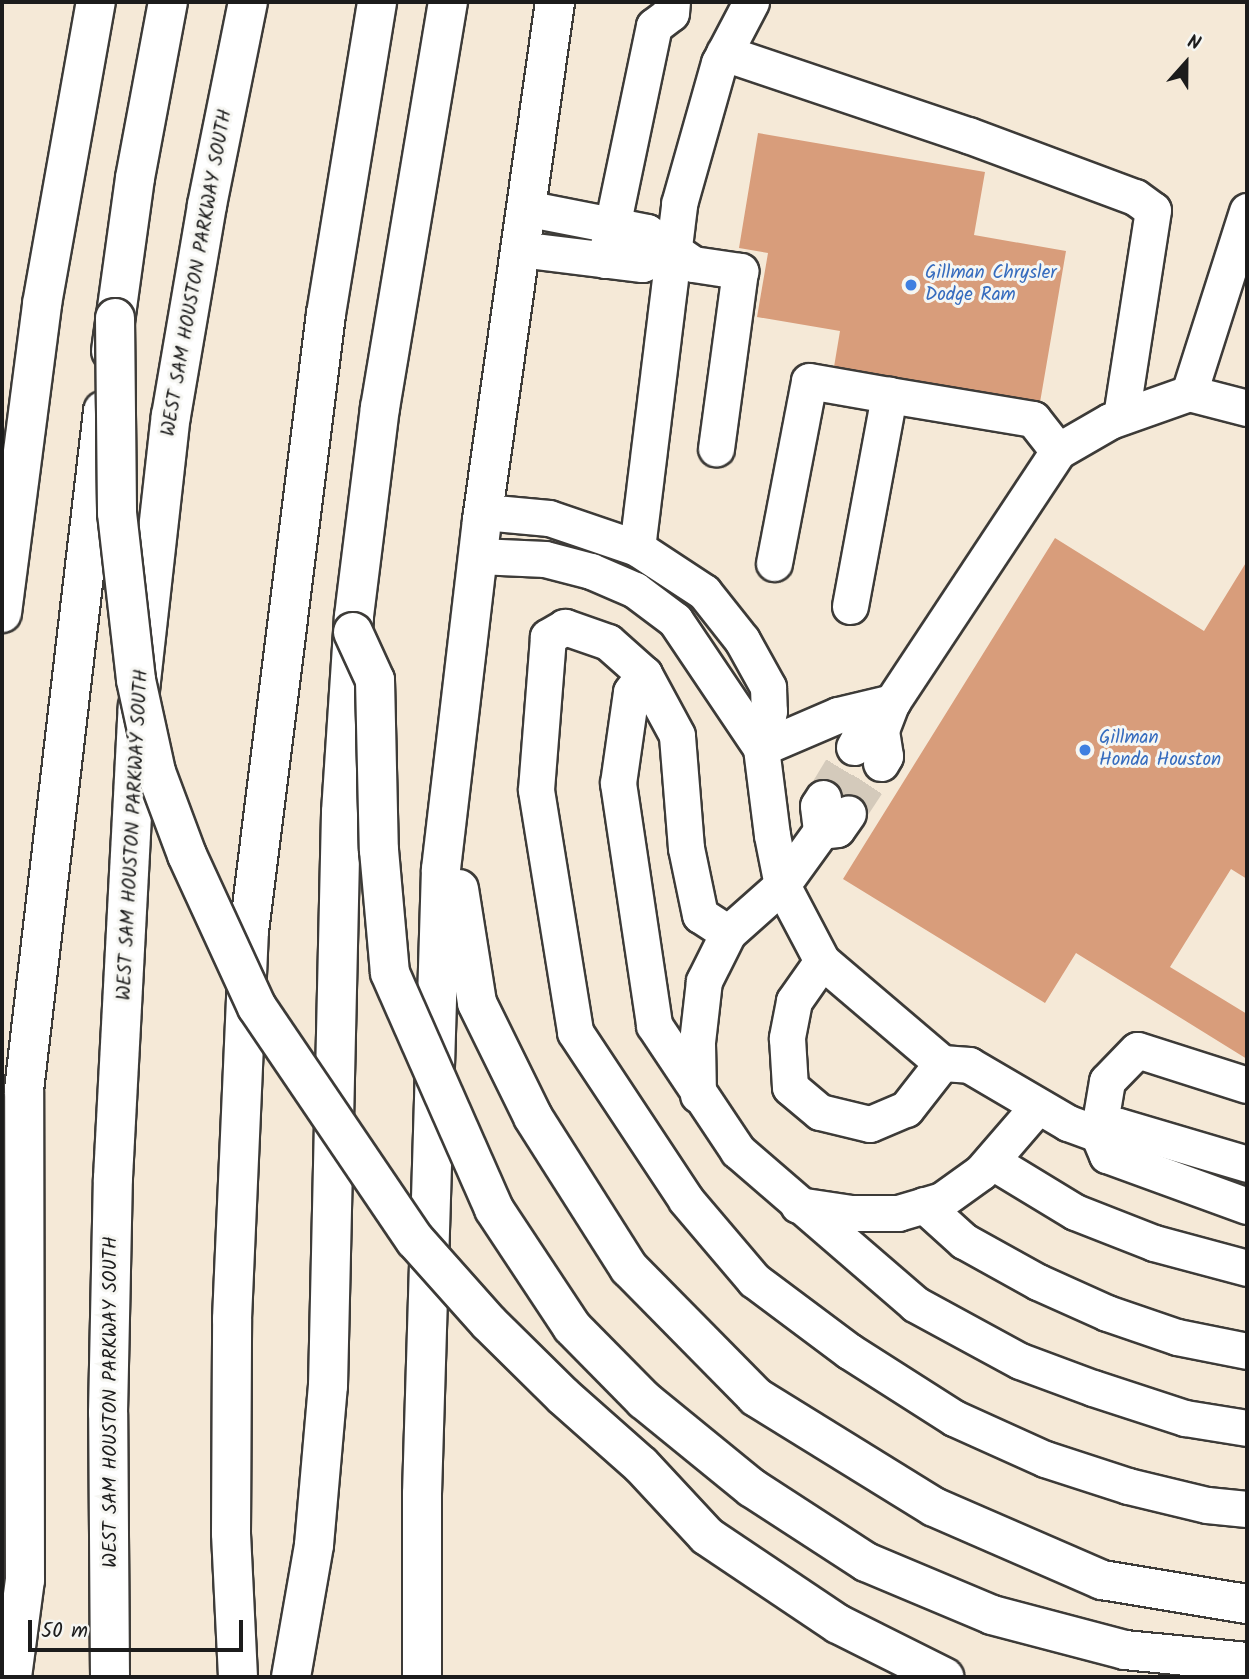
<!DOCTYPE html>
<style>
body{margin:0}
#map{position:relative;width:1249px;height:1679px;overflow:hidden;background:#f5e9d7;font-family:Kalam,sans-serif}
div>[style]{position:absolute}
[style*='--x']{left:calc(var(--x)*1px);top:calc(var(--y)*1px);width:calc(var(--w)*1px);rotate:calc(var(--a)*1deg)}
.building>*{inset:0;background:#d89d7b}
.minor-tunnel>*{height:35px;margin-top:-17.5px;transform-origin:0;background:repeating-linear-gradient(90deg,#d4cabb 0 35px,transparent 0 53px)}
.roads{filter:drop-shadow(2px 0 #3d3b38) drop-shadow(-2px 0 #3d3b38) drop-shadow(0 2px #3d3b38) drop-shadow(0 -2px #3d3b38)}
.minor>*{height:35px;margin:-17.5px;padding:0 17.5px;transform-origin:17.5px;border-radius:17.5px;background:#fff}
.major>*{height:38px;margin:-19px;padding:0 19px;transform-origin:19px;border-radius:19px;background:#fff}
.highway>*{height:38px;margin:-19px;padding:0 19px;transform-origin:19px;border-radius:19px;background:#fff}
.bridges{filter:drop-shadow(2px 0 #3d3b38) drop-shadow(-2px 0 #3d3b38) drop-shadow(0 2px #3d3b38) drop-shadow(0 -2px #3d3b38)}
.highway-bridge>*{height:38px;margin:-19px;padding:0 19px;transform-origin:19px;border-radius:19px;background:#fff}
.dots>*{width:19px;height:19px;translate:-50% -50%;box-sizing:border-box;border:4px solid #f6f6f2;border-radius:50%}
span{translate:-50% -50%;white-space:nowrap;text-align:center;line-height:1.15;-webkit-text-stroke:6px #f6f6f2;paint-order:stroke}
.street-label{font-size:19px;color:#1c1c1c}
.shop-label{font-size:19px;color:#366cbe}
.left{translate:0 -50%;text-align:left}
.frame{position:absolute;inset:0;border:4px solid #1c1c1c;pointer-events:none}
.north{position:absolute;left:1151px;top:28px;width:70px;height:70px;-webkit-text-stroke:5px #f6f6f2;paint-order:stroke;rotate:21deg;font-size:19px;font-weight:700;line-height:28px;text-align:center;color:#1c1c1c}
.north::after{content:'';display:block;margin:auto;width:24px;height:32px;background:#1c1c1c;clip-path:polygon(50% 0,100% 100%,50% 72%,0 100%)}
.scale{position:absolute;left:28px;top:1620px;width:215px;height:32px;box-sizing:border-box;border:4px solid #1c1c1c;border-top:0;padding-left:9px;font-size:21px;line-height:24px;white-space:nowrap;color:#1c1c1c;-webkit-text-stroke:5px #f6f6f2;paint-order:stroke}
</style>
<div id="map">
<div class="building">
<div style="clip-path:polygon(758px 133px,985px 172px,974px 235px,1066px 251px,1038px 414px,832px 379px,840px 331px,757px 317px,768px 253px,739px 248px)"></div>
<div style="clip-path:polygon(1055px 538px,1204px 631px,1247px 561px,1247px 879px,1231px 869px,1170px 967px,1247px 1014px,1247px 1059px,1076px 953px,1045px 1003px,843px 879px)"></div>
</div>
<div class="minor-tunnel">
<div style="--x:823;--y:798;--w:60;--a:-58.7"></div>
<div style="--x:848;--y:813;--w:60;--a:-56.6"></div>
</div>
<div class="roads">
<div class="minor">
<div style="--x:724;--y:53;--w:257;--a:18.6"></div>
<div style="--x:968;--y:135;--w:178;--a:20.4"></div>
<div style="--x:1135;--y:197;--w:22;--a:36"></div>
<div style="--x:1153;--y:210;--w:209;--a:98.8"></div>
<div style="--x:525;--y:208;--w:124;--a:11.1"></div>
<div style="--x:647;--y:232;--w:56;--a:34.8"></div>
<div style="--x:693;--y:264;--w:48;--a:8.5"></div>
<div style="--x:740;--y:271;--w:179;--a:97.7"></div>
<div style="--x:519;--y:249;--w:124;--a:7"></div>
<div style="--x:642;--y:264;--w:32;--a:-22"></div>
<div style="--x:605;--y:260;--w:239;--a:-78.2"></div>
<div style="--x:654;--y:26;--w:21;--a:-37"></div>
<div style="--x:671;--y:13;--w:11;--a:-85"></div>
<div style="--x:1189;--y:393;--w:191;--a:-72.3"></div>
<div style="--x:484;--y:512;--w:65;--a:5.3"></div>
<div style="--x:549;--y:518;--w:93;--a:18.8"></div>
<div style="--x:637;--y:548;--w:80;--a:33.3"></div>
<div style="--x:704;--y:592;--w:61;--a:51.6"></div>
<div style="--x:742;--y:640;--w:54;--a:61"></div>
<div style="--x:768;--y:687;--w:24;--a:88"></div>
<div style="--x:769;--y:711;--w:38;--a:102"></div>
<div style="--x:761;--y:748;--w:88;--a:82.8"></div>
<div style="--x:772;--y:835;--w:51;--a:78.7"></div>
<div style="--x:782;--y:885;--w:86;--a:62.2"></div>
<div style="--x:822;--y:961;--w:49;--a:125"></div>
<div style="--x:794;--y:1001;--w:38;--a:101"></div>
<div style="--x:787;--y:1038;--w:49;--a:86.5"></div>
<div style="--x:790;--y:1087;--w:39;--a:40"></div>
<div style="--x:820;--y:1112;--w:51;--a:13.5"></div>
<div style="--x:870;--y:1124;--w:39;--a:-23"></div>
<div style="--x:906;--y:1109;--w:58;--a:-52"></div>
<div style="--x:942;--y:1063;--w:27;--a:4"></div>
<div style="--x:969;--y:1065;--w:115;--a:30.4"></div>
<div style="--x:1068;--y:1123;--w:32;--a:20"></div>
<div style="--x:1098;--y:1134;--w:22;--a:-21"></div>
<div style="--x:1119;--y:1126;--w:134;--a:16.5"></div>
<div style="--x:637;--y:548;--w:347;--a:-83"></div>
<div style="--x:679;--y:204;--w:147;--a:-74.2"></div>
<div style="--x:719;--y:63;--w:69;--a:-62.3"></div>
<div style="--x:478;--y:556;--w:67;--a:2.6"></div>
<div style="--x:545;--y:559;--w:48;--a:14.6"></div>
<div style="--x:591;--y:571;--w:48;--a:23.4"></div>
<div style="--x:635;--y:590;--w:50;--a:36.9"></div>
<div style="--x:675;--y:620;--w:154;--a:56.1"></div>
<div style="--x:774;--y:563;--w:185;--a:-79.1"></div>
<div style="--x:809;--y:381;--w:81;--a:9.9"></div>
<div style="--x:850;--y:606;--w:215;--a:-79.5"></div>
<div style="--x:889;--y:395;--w:146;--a:9.5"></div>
<div style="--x:1033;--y:419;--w:41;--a:52"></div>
<div style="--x:644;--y:674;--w:22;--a:126"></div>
<div style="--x:631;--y:692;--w:92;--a:98.1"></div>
<div style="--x:618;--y:783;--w:245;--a:81.5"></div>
<div style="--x:654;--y:1025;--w:151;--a:56.3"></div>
<div style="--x:738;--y:1151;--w:234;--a:40.8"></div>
<div style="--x:915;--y:1304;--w:119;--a:28.5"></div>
<div style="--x:1020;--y:1361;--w:78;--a:20.3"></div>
<div style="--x:1093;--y:1388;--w:97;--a:18.1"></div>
<div style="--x:1185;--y:1418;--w:63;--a:9.2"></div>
<div style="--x:854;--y:747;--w:8;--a:-60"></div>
<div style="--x:858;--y:740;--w:25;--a:-23"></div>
<div style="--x:881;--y:730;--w:30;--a:-69"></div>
<div style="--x:761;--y:748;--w:84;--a:-23.2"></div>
<div style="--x:838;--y:715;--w:56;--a:-13.5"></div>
<div style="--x:892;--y:702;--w:301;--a:-56.5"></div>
<div style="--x:1058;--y:451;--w:60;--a:-30"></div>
<div style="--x:1110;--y:421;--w:84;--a:-19.5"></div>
<div style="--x:1189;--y:393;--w:60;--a:14.5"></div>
<div style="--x:881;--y:763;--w:8;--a:-60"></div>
<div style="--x:885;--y:756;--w:26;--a:-99"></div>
<div style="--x:823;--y:798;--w:9;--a:122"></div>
<div style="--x:818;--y:806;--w:25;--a:83"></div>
<div style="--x:821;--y:831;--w:16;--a:-7"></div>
<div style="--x:837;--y:829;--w:19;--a:-55"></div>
<div style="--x:821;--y:831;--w:67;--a:125.8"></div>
<div style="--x:782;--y:885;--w:72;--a:138.4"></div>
<div style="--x:728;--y:933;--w:33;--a:-147"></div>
<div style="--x:700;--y:915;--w:68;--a:-101.8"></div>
<div style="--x:686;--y:848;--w:113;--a:-94.6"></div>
<div style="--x:677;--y:735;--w:69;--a:-118.4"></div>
<div style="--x:644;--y:674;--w:48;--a:-138.4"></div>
<div style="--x:608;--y:642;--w:46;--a:-160.8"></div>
<div style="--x:565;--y:627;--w:20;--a:150"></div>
<div style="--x:548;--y:637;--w:153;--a:94.5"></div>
<div style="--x:536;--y:790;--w:245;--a:80.8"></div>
<div style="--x:575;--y:1032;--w:201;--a:56.5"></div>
<div style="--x:686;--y:1200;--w:105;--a:49.6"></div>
<div style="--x:754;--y:1280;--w:119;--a:36.8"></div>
<div style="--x:849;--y:1351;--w:125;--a:32.5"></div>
<div style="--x:954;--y:1418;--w:100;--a:24.3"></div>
<div style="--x:1045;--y:1459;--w:87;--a:18"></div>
<div style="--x:1128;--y:1486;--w:81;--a:13.5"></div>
<div style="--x:1207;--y:1505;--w:40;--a:5.7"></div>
<div style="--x:822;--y:961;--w:157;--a:40.4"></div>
<div style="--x:1247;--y:1085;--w:115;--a:-162.3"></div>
<div style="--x:1137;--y:1050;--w:43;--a:134.1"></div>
<div style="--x:1107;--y:1081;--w:54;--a:99.6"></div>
<div style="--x:1098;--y:1134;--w:23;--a:67"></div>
<div style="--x:1107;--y:1155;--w:149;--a:20"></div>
<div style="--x:698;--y:1095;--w:53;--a:-91.1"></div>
<div style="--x:697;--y:1042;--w:61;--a:-83.5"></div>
<div style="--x:704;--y:981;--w:54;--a:-63.4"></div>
<div style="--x:991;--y:1161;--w:98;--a:31.3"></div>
<div style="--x:1075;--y:1212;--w:85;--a:21.4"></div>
<div style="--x:1154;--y:1243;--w:96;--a:15"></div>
<div style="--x:798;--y:1205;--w:54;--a:8.6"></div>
<div style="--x:851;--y:1213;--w:47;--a:0"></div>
<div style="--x:898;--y:1213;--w:46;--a:-16.5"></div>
<div style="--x:942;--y:1200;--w:48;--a:-35.7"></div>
<div style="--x:981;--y:1172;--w:87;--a:-49.2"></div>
<div style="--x:924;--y:1205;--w:54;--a:42"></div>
<div style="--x:964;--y:1241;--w:85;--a:29"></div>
<div style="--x:1038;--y:1282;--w:76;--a:24.2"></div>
<div style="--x:1107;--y:1313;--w:74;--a:18.9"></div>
<div style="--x:1177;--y:1337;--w:71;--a:11.3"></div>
</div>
<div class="major">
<div style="--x:2;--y:613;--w:312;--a:-82.6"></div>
<div style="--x:42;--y:304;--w:307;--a:-79.9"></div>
<div style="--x:459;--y:889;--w:115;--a:81"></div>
<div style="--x:477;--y:1003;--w:127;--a:63.8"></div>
<div style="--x:533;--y:1117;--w:179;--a:57.6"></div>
<div style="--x:629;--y:1268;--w:181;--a:45.4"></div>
<div style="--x:756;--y:1397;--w:209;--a:31.7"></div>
<div style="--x:934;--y:1507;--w:183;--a:23.5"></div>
<div style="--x:1102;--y:1580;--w:147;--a:9.4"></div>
<div style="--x:422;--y:1677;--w:183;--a:-90"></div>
<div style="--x:422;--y:1494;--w:625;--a:-88.26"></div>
<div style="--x:441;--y:869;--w:351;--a:-83.3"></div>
<div style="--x:482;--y:520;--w:523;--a:-81.98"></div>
</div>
<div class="highway">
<div style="--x:111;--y:351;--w:175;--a:-82.1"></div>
<div style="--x:135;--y:178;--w:179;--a:-79.4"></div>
<div style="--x:12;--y:1677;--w:98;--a:-82.4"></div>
<div style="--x:25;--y:1580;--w:490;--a:-90.1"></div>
<div style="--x:24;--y:1090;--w:684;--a:-83.36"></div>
<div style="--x:110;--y:1677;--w:264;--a:-90.4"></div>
<div style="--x:108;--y:1413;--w:235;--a:-88.8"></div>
<div style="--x:113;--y:1178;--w:471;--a:-87"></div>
<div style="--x:138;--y:708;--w:294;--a:-83.6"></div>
<div style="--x:171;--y:416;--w:214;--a:-80.3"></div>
<div style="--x:207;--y:205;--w:207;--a:-78.6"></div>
<div style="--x:238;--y:1677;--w:144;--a:-92.8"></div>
<div style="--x:231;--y:1533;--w:214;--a:-89.7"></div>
<div style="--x:232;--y:1319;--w:388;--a:-87.5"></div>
<div style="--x:249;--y:931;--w:622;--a:-82.89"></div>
<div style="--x:326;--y:314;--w:316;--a:-80.7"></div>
<div style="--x:291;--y:1677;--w:134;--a:-80.1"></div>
<div style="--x:314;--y:1545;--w:160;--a:-85"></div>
<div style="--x:328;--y:1386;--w:574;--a:-88.7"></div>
<div style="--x:341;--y:812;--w:196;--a:-86.2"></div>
<div style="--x:354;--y:616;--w:210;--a:-82.9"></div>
<div style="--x:380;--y:408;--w:412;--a:-80.5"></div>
</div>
</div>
<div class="bridges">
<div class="highway-bridge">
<div style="--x:115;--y:318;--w:195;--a:89.4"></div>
<div style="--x:117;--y:513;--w:168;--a:83.5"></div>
<div style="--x:136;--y:680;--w:94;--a:77.7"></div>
<div style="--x:156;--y:772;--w:89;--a:69.5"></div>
<div style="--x:187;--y:855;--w:167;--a:65.3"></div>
<div style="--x:257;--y:1007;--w:282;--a:55.9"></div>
<div style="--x:415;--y:1240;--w:111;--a:48.3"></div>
<div style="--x:489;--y:1323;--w:104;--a:44.6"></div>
<div style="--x:563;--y:1396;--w:104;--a:41.5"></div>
<div style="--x:641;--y:1465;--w:97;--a:47.1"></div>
<div style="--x:707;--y:1536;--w:158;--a:33.9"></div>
<div style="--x:838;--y:1624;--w:119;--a:26.6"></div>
<div style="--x:353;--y:632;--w:53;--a:65.4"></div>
<div style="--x:375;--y:680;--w:170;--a:88.7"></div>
<div style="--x:379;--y:850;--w:123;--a:84.9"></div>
<div style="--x:390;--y:973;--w:258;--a:66.2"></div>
<div style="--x:494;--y:1209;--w:141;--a:56.5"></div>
<div style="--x:572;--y:1327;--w:103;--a:45.4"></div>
<div style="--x:644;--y:1400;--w:139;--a:39.2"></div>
<div style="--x:752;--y:1488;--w:136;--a:33"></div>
<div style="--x:866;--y:1562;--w:137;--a:22.8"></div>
<div style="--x:992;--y:1615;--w:138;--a:14.7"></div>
<div style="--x:1125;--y:1650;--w:123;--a:5.6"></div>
</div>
</div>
<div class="dots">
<div style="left:911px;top:285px;background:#3f7fe0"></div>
<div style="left:1085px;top:750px;background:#3f7fe0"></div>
</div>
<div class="street-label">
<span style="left:198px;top:273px;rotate:-80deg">WEST SAM HOUSTON PARKWAY SOUTH</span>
<span style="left:134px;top:835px;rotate:-87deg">WEST SAM HOUSTON PARKWAY SOUTH</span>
<span style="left:112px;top:1402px;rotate:-90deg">WEST SAM HOUSTON PARKWAY SOUTH</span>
</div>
<div class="shop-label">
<span class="left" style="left:925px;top:285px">Gillman Chrysler<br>Dodge Ram</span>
<span class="left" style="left:1099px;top:750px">Gillman<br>Honda Houston</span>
</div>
<div class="frame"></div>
<div class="north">N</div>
<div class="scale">50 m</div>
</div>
